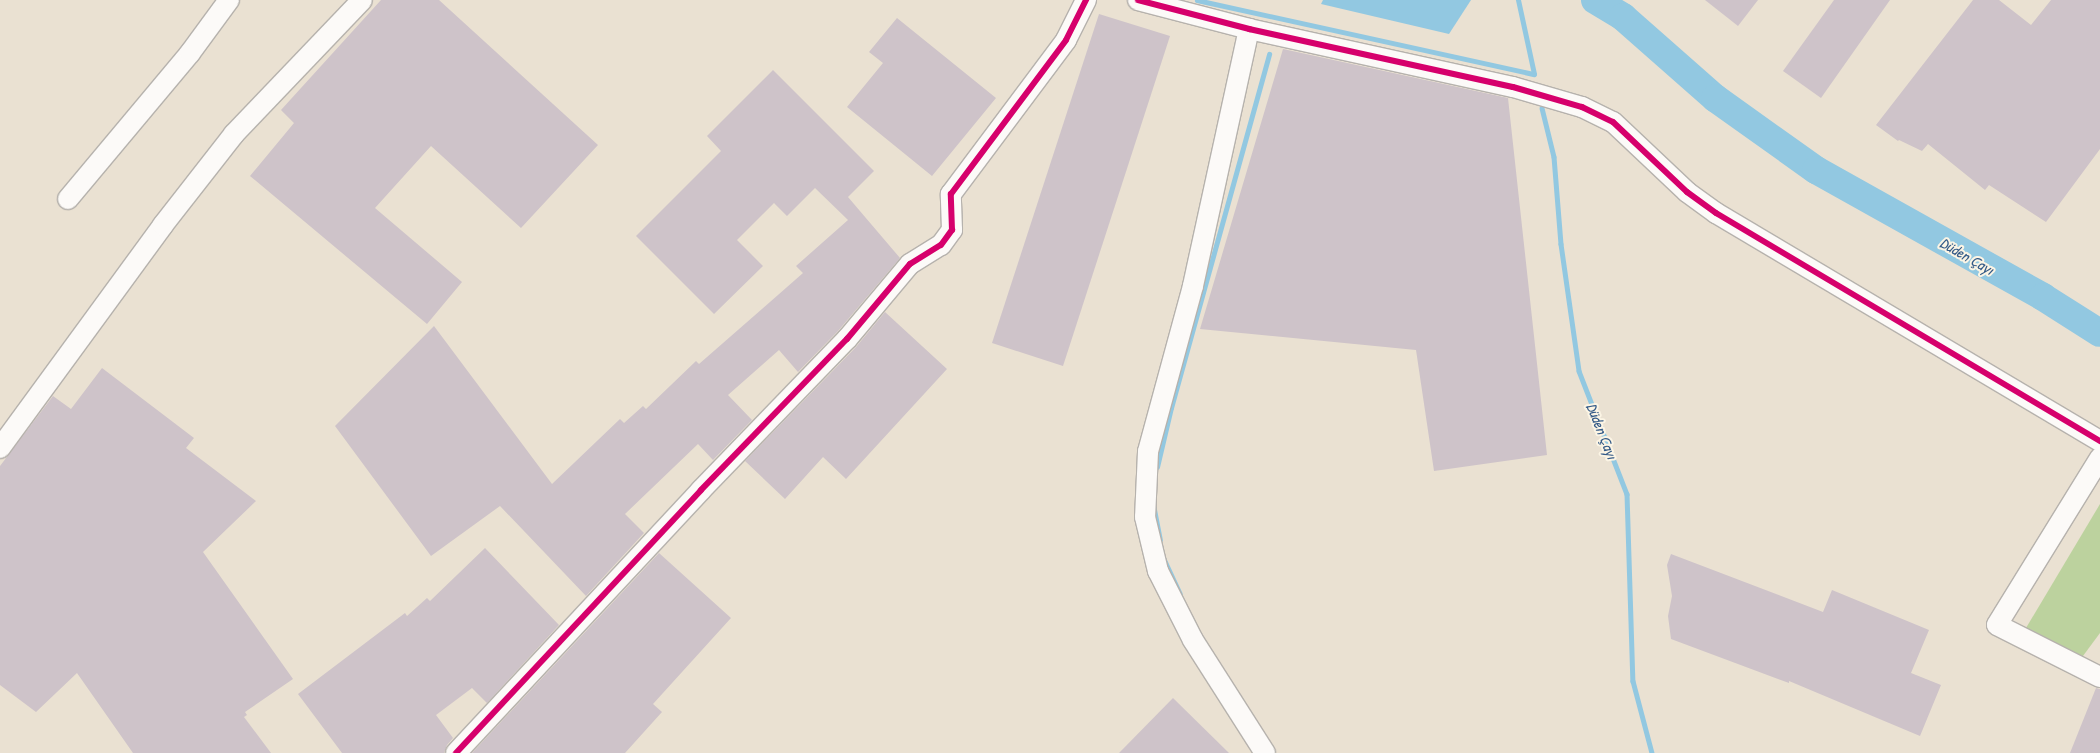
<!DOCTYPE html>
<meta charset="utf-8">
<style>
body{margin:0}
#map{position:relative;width:2100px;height:753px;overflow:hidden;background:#eae1d2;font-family:"Patrick Hand",sans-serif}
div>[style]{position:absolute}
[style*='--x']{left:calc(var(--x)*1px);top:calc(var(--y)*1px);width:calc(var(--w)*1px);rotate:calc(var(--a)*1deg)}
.green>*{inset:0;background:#bcd29e}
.water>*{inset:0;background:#92c8e1}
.stream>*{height:4.5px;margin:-2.25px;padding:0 2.25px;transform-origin:2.25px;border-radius:2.25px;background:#92c8e1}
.river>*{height:28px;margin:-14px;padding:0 14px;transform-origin:14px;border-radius:14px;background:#92c8e1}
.building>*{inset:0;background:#cec3c9}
.roads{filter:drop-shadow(1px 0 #b6b2ad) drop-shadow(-1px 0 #b6b2ad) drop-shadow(0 1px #b6b2ad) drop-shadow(0 -1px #b6b2ad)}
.minor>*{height:20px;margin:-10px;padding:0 10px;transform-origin:10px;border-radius:10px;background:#fcfaf8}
.cycleway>*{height:6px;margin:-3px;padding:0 3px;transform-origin:3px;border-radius:3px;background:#d6006c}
span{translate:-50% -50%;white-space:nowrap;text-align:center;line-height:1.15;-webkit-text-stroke:4px #fcf5e5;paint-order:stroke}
.water-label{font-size:15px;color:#345a87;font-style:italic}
</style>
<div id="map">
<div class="green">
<div style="clip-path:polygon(2100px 504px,2100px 633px,2080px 660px,2026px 628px)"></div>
</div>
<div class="water">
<div style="clip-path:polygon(1323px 0,1471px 0,1449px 34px,1321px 4px)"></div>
</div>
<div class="stream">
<div style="--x:1197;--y:0;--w:345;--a:12.4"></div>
<div style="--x:1534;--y:74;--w:76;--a:-102.2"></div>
<div style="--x:1542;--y:108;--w:50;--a:76.2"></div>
<div style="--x:1554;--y:157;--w:87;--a:85.4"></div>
<div style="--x:1561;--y:244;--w:128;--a:81.9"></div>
<div style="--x:1579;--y:371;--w:132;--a:68.7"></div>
<div style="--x:1627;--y:494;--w:187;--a:88.2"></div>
<div style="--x:1633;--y:681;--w:74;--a:75.2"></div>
<div style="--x:1157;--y:467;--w:61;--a:-76.7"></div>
<div style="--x:1171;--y:408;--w:367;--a:-74.5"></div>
<div style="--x:1154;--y:507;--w:33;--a:79"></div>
<div style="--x:1164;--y:559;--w:38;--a:65"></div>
</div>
<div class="river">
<div style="--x:1595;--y:0;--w:33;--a:31"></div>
<div style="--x:1623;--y:17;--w:123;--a:41.4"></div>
<div style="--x:1715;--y:98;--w:124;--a:35.5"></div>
<div style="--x:1816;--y:170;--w:260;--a:29.2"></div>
<div style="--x:2043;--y:297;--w:67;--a:32.3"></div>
</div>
<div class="building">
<div style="clip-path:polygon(381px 0,439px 0,598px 145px,521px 228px,431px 146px,375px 208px,462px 282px,427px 324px,250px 176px,294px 123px,281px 110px)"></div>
<div style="clip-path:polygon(1705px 0,1758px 0,1738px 26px)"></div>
<div style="clip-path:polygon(1834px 0,1890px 0,1821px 98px,1783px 71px)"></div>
<div style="clip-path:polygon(1973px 0,1999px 0,2031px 25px,2051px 0,2100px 0,2100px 149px,2046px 222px,1989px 185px,1985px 190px,1928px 144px,1922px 151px,1899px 140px,1898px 141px,1876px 125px)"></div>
<div style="clip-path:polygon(1099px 14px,1170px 36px,1063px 366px,992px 343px)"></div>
<div style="clip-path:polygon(897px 18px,996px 98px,932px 176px,847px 107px,883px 63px,869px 52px)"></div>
<div style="clip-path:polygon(1283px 49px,1508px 98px,1547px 455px,1434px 471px,1416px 350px,1200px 329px)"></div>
<div style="clip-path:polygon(773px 70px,874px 171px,848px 197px,900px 258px,838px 331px,798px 372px,779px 350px,728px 395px,752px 420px,713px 460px,698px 444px,625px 514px,644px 533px,586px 596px,500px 506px,431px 556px,335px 426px,434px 326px,552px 484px,620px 419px,624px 423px,643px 406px,646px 409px,696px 361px,699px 364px,803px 273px,796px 266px,848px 220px,815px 188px,787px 216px,774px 203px,737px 240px,763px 266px,714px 314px,636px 236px,721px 151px,707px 136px)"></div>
<div style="clip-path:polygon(885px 312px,947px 369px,846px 479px,823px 457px,785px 499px,745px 461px,856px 347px)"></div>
<div style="clip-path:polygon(102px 368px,194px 438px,186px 448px,256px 501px,203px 552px,293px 679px,245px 712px,247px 715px,244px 717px,271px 753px,133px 753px,77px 673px,36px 712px,0 685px,0 466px,53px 396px,71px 409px)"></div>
<div style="clip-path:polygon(485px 548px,559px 625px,487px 703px,472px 688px,436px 715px,453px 738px,447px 745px,444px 753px,342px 753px,298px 694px,405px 613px,407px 616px,427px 598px,430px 601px)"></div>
<div style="clip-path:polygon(659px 553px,731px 618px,653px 704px,662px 712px,625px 753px,472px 753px)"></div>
<div style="clip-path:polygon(1671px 554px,1823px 612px,1832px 590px,1929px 630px,1911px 673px,1941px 685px,1920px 736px,1789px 681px,1789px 683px,1671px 639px,1668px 616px,1672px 596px,1667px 565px)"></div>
<div style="clip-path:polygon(2096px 688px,2100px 689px,2100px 753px,2070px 753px)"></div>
<div style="clip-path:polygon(1173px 698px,1229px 753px,1119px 753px)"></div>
</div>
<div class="roads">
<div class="minor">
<div style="--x:1138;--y:0;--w:115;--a:14.6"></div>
<div style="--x:1249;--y:29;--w:270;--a:12.4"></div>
<div style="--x:1513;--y:87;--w:72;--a:16.2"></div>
<div style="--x:1582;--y:107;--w:34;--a:26"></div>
<div style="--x:1613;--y:122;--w:102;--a:43.4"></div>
<div style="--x:1687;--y:192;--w:36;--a:36"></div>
<div style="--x:1716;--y:213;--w:447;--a:30.7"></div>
<div style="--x:1249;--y:29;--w:263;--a:102.3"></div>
<div style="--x:1193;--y:286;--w:172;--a:105.2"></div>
<div style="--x:1148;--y:452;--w:65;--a:92.6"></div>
<div style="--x:1145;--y:517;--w:56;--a:76.5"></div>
<div style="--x:1158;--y:571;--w:77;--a:63.1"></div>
<div style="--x:1193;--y:640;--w:134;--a:57.5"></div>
<div style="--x:68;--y:199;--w:190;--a:-50.1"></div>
<div style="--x:190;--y:53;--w:66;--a:-53.7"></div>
<div style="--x:0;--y:448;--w:276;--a:-53.8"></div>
<div style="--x:163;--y:225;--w:115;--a:-52"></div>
<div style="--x:234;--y:134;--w:185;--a:-46.3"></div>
<div style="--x:2100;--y:458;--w:196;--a:121.7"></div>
<div style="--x:1997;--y:625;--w:115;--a:26.8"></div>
<div style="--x:456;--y:753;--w:359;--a:-47"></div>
<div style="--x:701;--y:490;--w:210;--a:-46"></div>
<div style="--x:847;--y:339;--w:98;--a:-50"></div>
<div style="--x:910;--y:264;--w:36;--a:-32"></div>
<div style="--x:941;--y:245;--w:19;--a:-54"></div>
<div style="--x:952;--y:230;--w:36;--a:-92"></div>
<div style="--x:951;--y:194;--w:192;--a:-53.2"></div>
<div style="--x:1066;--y:40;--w:45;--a:-63.4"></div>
</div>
</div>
<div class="cycleway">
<div style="--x:1138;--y:0;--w:115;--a:14.6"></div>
<div style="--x:1249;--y:29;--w:270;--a:12.4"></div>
<div style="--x:1513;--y:87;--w:72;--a:16.2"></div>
<div style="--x:1582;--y:107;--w:34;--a:26"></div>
<div style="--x:1613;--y:122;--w:102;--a:43.4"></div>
<div style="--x:1687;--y:192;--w:36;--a:36"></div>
<div style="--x:1716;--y:213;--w:447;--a:30.7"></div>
<div style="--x:456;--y:753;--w:359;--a:-47"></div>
<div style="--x:701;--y:490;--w:210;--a:-46"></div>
<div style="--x:847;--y:339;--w:98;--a:-50"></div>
<div style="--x:910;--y:264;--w:36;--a:-32"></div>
<div style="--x:941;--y:245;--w:19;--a:-54"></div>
<div style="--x:952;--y:230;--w:36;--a:-92"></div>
<div style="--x:951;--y:194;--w:192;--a:-53.2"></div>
<div style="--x:1066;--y:40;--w:45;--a:-63.4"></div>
</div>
<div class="water-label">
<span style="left:1967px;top:256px;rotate:30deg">Düden Çayı</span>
<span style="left:1602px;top:431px;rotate:68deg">Düden Çayı</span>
</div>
</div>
